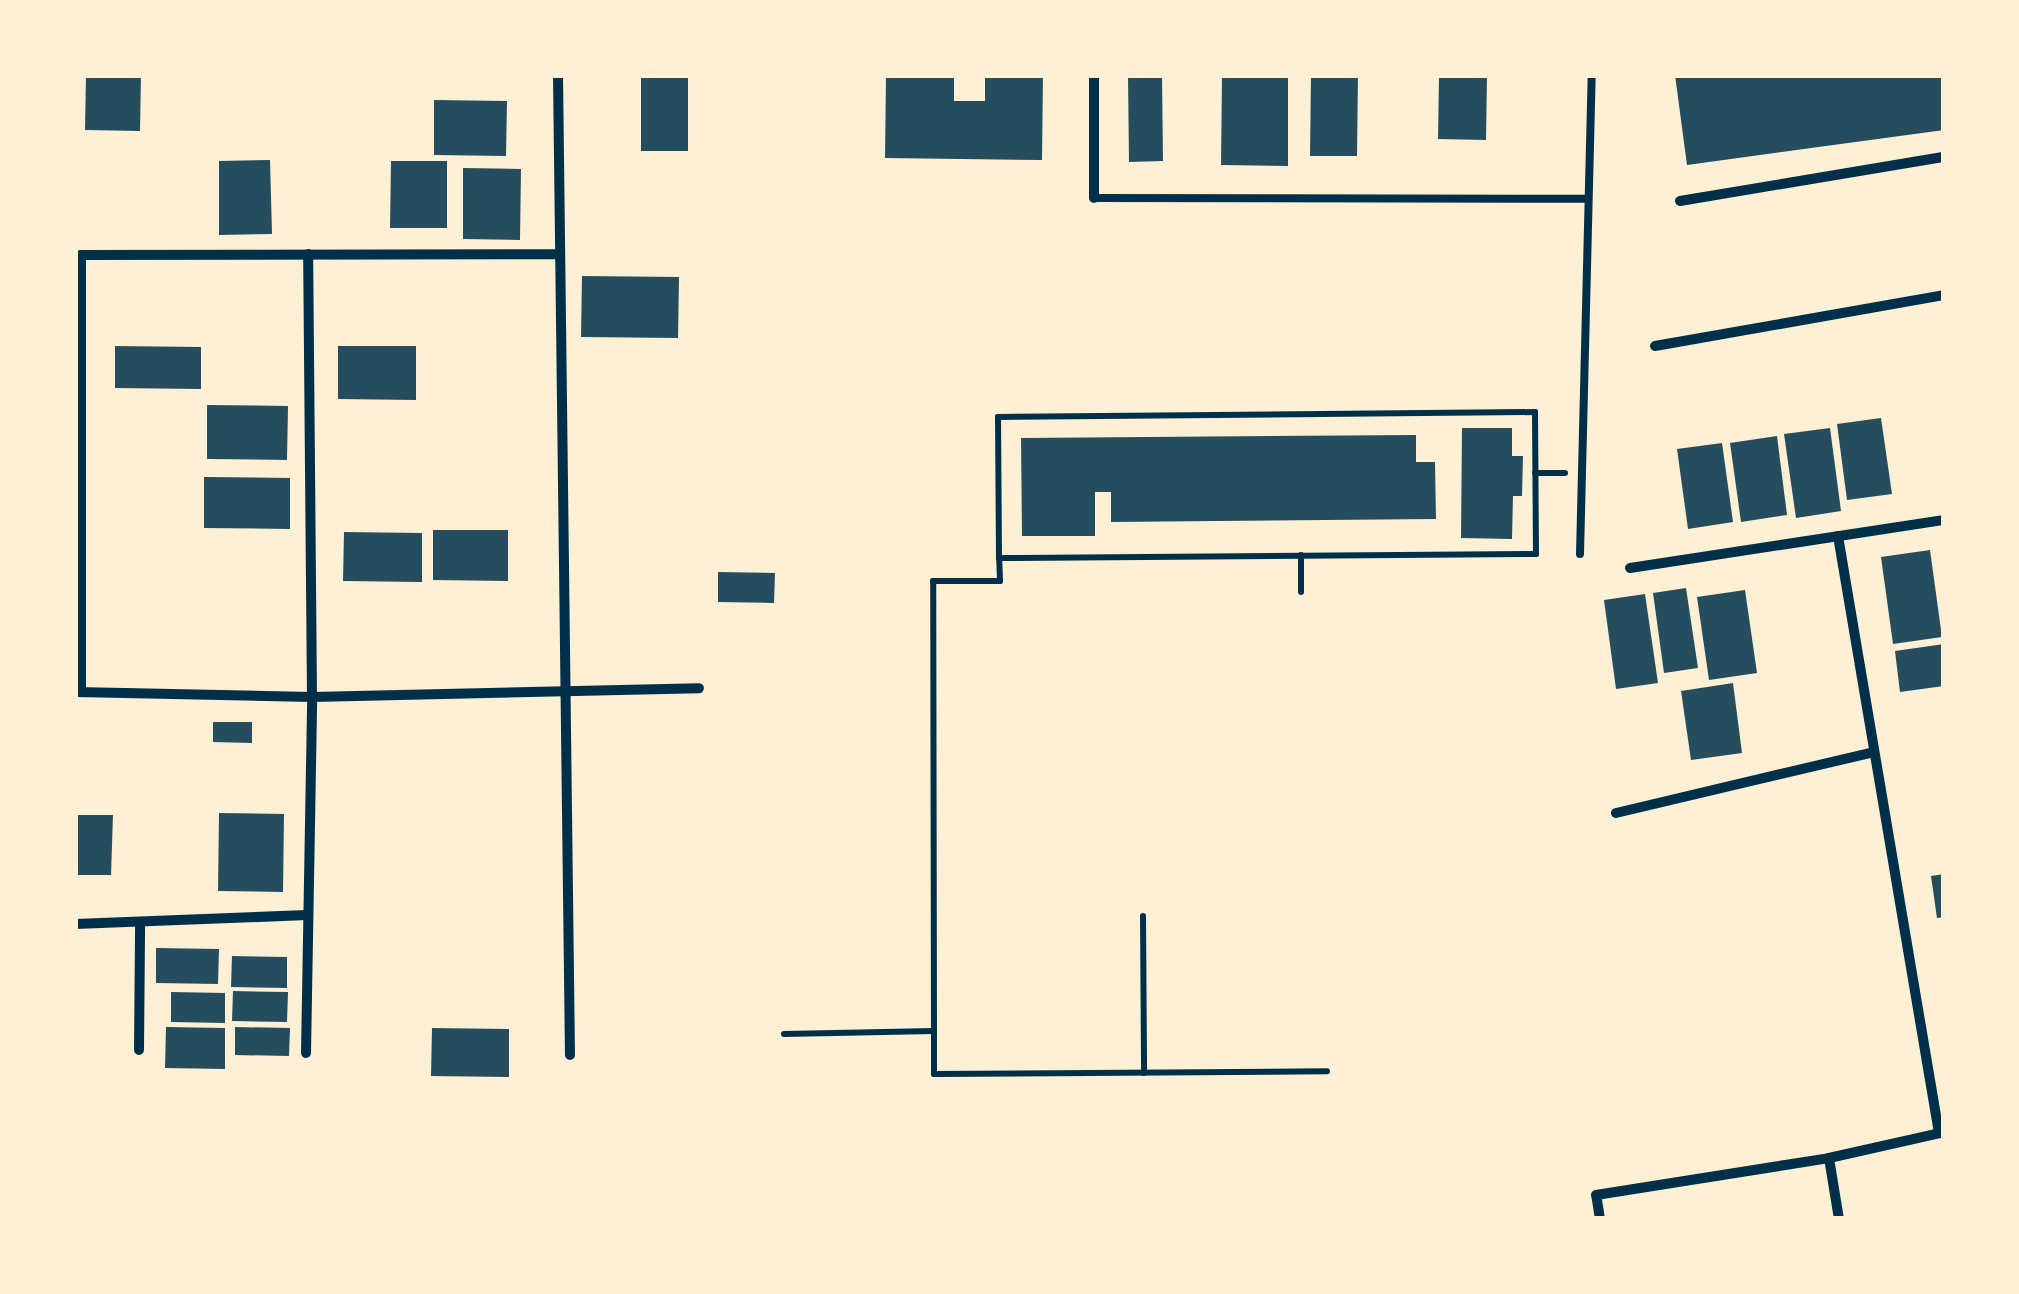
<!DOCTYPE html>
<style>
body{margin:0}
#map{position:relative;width:2019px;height:1294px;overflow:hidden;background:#fdf0d5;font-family:Montserrat,sans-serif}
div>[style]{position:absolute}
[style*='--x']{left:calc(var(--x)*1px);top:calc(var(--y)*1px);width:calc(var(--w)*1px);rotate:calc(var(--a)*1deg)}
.building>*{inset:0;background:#264d5e}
.path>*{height:6px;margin:-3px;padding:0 3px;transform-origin:3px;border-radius:3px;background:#003049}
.service>*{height:8px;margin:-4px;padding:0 4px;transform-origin:4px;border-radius:4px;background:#003049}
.minor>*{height:10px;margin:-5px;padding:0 5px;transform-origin:5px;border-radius:5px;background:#003049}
span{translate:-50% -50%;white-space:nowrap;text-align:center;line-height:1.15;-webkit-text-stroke:8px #fdf0d5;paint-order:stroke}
.frame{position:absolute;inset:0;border:78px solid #fdf0d5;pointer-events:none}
</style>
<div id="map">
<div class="building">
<div style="clip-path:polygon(86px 75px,141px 75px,140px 131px,85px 130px)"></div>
<div style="clip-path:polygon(641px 75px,688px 75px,688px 151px,641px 151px)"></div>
<div style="clip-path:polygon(886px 75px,954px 75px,954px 101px,985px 101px,985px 75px,1043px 75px,1042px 160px,885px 158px)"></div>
<div style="clip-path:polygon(1128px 75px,1162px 75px,1163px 161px,1129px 162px)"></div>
<div style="clip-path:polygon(1222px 75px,1288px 75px,1288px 166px,1221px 165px)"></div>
<div style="clip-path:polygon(1311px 75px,1358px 75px,1357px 156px,1310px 156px)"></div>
<div style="clip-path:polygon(1439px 75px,1487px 75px,1486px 140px,1438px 139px)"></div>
<div style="clip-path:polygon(1675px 75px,1944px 75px,1944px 130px,1687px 165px)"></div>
<div style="clip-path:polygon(434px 100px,507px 101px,506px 156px,434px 155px)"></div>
<div style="clip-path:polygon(270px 160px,272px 234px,219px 235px,219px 161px)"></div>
<div style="clip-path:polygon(391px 161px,447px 161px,447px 228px,390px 228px)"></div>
<div style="clip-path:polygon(463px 168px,521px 169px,520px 240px,463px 239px)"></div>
<div style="clip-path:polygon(582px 276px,679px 277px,678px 338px,581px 337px)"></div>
<div style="clip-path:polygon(115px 346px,201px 347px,201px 389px,115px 388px)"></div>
<div style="clip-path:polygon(338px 346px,416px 346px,416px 400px,338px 399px)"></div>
<div style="clip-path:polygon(207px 405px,288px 406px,287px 460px,207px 459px)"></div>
<div style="clip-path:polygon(1881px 418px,1892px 494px,1847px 500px,1837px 424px)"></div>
<div style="clip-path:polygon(1462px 428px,1512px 428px,1512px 456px,1523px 456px,1522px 496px,1513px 496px,1512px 539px,1461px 538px)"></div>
<div style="clip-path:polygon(1830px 428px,1841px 511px,1796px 518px,1784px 434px)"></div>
<div style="clip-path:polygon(1416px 435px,1416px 462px,1435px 462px,1436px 519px,1111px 522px,1111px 492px,1095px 492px,1095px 536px,1022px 536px,1021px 438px)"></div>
<div style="clip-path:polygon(1777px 436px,1787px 515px,1741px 522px,1730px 443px)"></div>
<div style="clip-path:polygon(1722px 443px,1733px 522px,1688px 529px,1677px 449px)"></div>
<div style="clip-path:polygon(204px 477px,290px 478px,290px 529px,204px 528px)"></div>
<div style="clip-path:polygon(433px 530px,508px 530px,508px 581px,433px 580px)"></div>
<div style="clip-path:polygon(344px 532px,422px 533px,422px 582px,343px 581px)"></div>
<div style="clip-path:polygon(1930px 550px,1942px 637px,1893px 644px,1881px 557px)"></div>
<div style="clip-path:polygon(718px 572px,775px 573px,774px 603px,718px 602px)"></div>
<div style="clip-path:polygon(1686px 588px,1698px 668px,1664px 673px,1653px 593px)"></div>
<div style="clip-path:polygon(1745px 590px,1757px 673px,1709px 680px,1697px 597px)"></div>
<div style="clip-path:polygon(1645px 594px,1658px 683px,1616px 689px,1604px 600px)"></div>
<div style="clip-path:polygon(1944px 644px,1944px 686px,1900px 692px,1895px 651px)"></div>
<div style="clip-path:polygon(1733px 683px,1742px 753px,1691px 760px,1681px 691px)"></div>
<div style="clip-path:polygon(213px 722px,252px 722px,252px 743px,213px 742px)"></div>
<div style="clip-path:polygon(219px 813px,284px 814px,283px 892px,218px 891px)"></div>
<div style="clip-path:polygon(75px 815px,113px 815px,111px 875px,75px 875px)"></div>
<div style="clip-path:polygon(1944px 874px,1944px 917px,1937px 918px,1931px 876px)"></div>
<div style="clip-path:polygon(156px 948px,219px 949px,218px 984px,156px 983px)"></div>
<div style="clip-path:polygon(232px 956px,287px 957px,287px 988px,231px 987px)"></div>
<div style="clip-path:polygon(233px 991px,288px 992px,287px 1022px,232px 1021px)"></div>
<div style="clip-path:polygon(171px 992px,225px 993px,225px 1023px,171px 1022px)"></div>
<div style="clip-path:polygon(166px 1027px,225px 1028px,225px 1069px,165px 1068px)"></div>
<div style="clip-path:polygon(235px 1027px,290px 1028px,289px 1056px,235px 1055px)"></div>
<div style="clip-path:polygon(432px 1028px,509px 1029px,509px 1077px,431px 1076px)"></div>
</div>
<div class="path">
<div style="--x:1535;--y:412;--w:142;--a:89.6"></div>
<div style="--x:1536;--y:554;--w:537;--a:179.57"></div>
<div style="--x:999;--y:558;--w:141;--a:-90.4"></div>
<div style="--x:998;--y:417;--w:537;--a:-0.53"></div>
<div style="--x:1535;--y:473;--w:30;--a:0"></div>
<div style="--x:1301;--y:555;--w:37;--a:90"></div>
<div style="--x:1143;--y:916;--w:157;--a:89.6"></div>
<div style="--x:934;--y:1031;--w:43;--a:90"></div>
<div style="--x:934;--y:1074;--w:393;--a:-0.4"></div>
<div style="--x:784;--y:1034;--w:150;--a:-1.1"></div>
<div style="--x:934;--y:1031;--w:450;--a:-90.1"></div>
<div style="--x:933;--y:581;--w:67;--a:0"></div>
<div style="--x:1000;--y:581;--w:23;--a:-92"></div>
</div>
<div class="service">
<div style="--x:1094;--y:198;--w:492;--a:0.1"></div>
<div style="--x:1580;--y:554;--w:479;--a:-88.6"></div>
</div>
<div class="minor">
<div style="--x:558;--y:75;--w:980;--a:89.3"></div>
<div style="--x:1094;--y:198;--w:123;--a:-90"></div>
<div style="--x:1680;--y:201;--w:268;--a:-9.5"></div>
<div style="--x:1655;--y:346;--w:293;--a:-10"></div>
<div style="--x:1838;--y:536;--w:605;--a:80.4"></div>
<div style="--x:1630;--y:568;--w:318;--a:-8.7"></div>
<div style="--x:76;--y:692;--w:236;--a:1.2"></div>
<div style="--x:312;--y:697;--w:387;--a:-1.3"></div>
<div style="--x:81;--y:692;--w:437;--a:-90"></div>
<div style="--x:81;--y:255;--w:477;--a:-0.1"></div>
<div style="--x:1616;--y:813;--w:265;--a:-13.3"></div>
<div style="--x:75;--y:924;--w:232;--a:-2.2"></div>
<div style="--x:139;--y:1050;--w:127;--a:-89.5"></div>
<div style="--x:306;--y:1053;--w:356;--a:-89"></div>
<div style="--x:312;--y:697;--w:443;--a:-90.5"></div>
<div style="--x:1829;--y:1158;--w:62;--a:80.7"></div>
<div style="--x:1600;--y:1219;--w:24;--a:-99"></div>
<div style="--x:1596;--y:1195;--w:236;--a:-9"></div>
<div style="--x:1829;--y:1158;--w:118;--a:-12.7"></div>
</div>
<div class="frame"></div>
</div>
